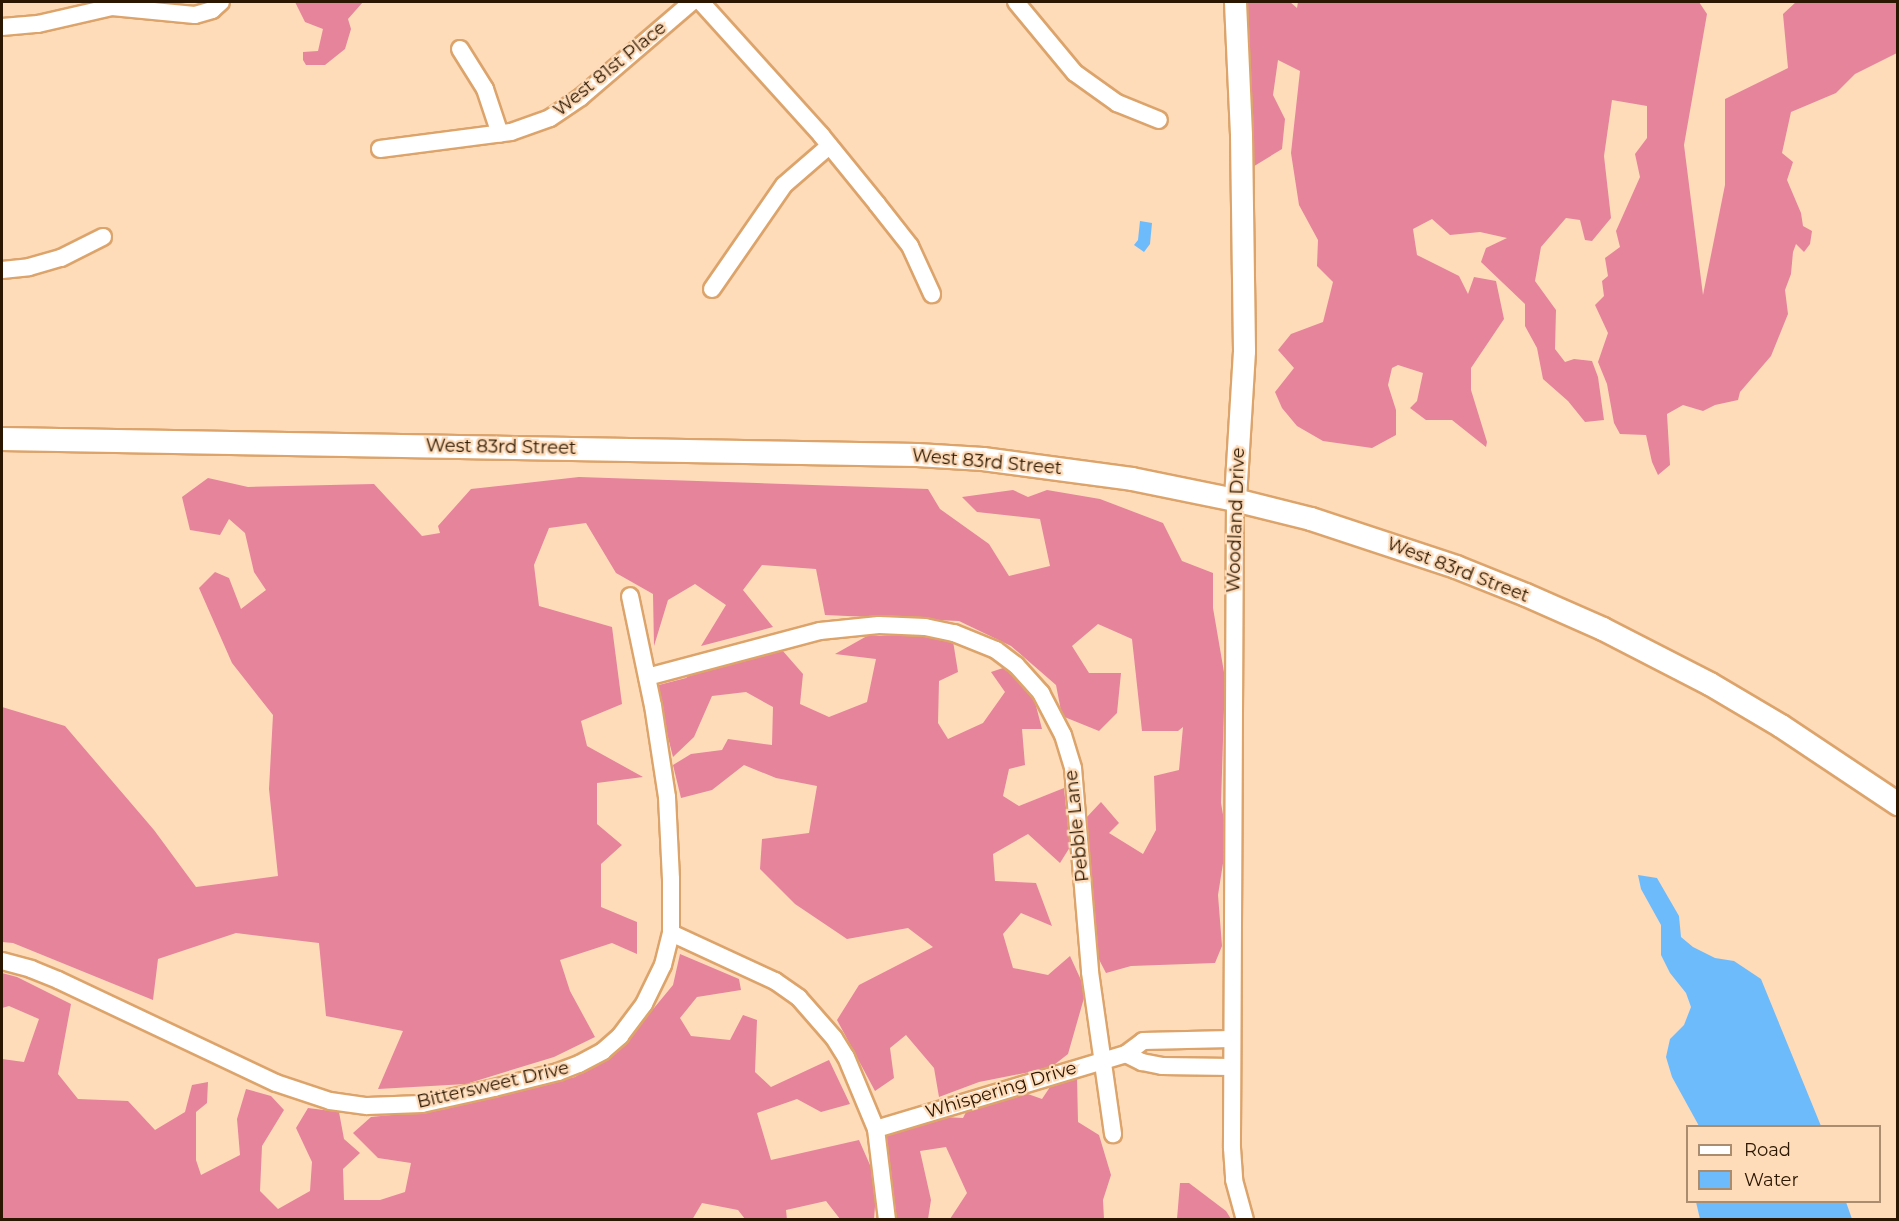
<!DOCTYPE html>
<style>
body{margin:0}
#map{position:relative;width:1899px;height:1221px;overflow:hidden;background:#fedbb9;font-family:Montserrat,sans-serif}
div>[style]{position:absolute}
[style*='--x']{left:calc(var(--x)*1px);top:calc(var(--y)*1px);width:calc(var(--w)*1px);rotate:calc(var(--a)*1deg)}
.forest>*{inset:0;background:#e5849b}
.water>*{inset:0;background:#6ebbfc}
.roads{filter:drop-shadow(2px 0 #dca46b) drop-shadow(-2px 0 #dca46b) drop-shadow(0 2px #dca46b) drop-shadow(0 -2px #dca46b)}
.minor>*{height:16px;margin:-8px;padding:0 8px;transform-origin:8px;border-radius:8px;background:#fff}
.tertiary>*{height:21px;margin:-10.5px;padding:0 10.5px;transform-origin:10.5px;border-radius:10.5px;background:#fff}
.secondary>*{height:22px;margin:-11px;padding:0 11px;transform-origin:11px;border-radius:11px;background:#fff}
span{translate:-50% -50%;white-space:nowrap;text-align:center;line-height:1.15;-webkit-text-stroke:4.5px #fedbb9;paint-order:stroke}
.street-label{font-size:18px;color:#2b1701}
.frame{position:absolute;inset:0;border:3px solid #2b1701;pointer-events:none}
.legend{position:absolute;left:1686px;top:1125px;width:195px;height:78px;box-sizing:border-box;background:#fedbb9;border:2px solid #aa8d6f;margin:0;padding:8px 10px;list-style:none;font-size:18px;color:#2b1701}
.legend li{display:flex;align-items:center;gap:12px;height:30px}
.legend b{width:30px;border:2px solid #aa8d6f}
</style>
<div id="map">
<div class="forest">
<div style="clip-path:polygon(295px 2px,363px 2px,348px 19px,351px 29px,345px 49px,325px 65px,306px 65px,303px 60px,303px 52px,318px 51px,323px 29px,305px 22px)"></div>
<div style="clip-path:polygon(1243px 2px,1290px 2px,1297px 8px,1298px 2px,1699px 2px,1707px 14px,1684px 145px,1703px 295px,1725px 185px,1725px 99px,1788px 68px,1783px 14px,1796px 2px,1897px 2px,1897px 53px,1855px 74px,1836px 93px,1791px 112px,1782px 153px,1793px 162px,1787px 180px,1801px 213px,1803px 226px,1812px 231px,1810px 244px,1804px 252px,1796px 244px,1793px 252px,1791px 274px,1785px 290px,1788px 314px,1771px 356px,1740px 392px,1738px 400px,1715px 405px,1703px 411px,1683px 405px,1667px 414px,1670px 465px,1658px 475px,1652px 462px,1646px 435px,1620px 434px,1614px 423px,1607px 384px,1598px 362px,1608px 333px,1595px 305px,1604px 296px,1602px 281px,1608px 276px,1605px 258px,1620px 247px,1616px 231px,1640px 177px,1635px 154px,1647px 138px,1647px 106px,1612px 100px,1604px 156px,1611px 218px,1592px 241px,1585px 240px,1580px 220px,1566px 218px,1541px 247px,1535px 281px,1556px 310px,1555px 349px,1565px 362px,1574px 359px,1592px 361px,1598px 377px,1604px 420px,1585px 422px,1568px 401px,1543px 379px,1537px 348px,1525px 326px,1525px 304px,1481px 262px,1486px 248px,1507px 238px,1480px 232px,1450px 235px,1432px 219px,1413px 229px,1417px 255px,1459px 276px,1468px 294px,1474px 277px,1496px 281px,1504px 319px,1471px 368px,1471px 390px,1487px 442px,1486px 447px,1452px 420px,1426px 420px,1410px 408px,1417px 401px,1423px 373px,1398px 365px,1392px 368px,1388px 385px,1396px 410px,1396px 435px,1372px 448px,1323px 441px,1297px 426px,1282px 408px,1275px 392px,1294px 368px,1278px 350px,1291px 334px,1323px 322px,1333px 282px,1317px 266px,1318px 240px,1299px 205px,1291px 153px,1300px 71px,1278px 60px,1273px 95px,1285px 119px,1282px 149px,1251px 168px)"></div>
<div style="clip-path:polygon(579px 477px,928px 489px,940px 509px,989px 544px,1009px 576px,1050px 566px,1040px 519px,977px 512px,962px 497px,1013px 490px,1028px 497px,1047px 490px,1100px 499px,1163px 523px,1182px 561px,1213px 573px,1213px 608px,1225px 678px,1221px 803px,1227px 838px,1218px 895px,1222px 946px,1215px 963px,1131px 966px,1106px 973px,1092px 946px,1086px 818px,1101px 802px,1119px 823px,1109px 833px,1143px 854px,1156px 830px,1154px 776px,1179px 770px,1183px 727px,1178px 731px,1142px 731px,1132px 639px,1098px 624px,1072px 646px,1089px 673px,1121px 673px,1117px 713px,1099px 731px,1062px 716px,1056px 685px,1011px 646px,959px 621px,825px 615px,816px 569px,762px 565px,743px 590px,773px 627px,701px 646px,726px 605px,695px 584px,668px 600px,654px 646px,653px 594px,616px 573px,586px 523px,549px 528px,534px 565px,539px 606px,612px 627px,622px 704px,581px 721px,587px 746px,643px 777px,597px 783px,597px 824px,622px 845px,601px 864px,601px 907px,637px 922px,637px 954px,612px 943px,560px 960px,570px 991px,595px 1037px,554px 1057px,466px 1084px,378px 1089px,403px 1031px,326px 1016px,319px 943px,236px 933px,158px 959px,153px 1000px,13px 943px,2px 942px,2px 707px,65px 726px,154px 830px,196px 887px,278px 876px,269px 789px,273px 715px,232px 663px,199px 588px,215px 572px,229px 578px,241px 609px,266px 590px,254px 572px,245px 533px,229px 519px,220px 535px,190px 530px,182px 497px,208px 478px,248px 487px,374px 484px,422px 536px,440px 533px,438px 526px,471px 489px)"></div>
<div style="clip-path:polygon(922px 635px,953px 641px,958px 672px,939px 681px,938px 723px,948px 739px,983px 723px,1005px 692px,991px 672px,1009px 666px,1035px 702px,1042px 729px,1022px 729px,1025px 765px,1009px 769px,1003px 796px,1019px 806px,1064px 788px,1070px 847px,1060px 863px,1028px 834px,993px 854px,995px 881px,1036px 883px,1052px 926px,1021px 913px,1003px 934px,1013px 968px,1048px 975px,1070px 956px,1086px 991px,1068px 1054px,1050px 1068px,979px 1082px,939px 1097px,934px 1068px,906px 1035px,890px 1048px,894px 1078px,875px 1091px,837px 1020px,859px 985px,933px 947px,908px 928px,847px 939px,795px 904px,760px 869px,762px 839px,809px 833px,817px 786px,776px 778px,744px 765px,712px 790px,681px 798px,673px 765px,691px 754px,722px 750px,728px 739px,772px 745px,773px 707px,746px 692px,712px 696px,694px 737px,673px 757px,655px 686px,686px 678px,699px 668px,782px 650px,803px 674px,800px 704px,829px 717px,867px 702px,876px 659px,835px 654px,867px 636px)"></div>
<div style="clip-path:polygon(680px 954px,739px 979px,741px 990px,697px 997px,680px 1018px,691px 1036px,730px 1040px,743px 1015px,757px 1020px,755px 1072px,771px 1087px,829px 1060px,850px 1104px,821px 1112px,797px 1099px,757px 1113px,771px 1160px,859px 1140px,877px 1181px,874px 1219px,840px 1219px,826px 1201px,786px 1210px,787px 1220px,745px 1219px,738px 1210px,702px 1203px,692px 1220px,2px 1219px,2px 1059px,24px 1062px,39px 1019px,9px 1006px,2px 1008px,2px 973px,17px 977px,71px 1004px,58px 1074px,78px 1099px,128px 1101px,155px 1130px,185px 1112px,192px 1085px,208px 1082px,207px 1103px,196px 1112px,196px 1160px,201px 1175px,240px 1155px,237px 1119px,246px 1089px,271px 1096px,284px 1110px,262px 1146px,260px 1191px,278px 1209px,310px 1191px,312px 1162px,296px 1128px,308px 1108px,339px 1112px,344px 1139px,360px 1153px,343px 1169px,344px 1200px,380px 1200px,405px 1192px,411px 1163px,378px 1158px,353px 1133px,371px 1117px,441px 1110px,575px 1077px,626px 1042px,673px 985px)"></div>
<div style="clip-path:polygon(1077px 1076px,1078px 1122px,1099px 1135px,1111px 1175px,1103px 1200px,1104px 1219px,950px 1219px,967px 1193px,946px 1147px,920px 1151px,931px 1200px,928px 1219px,896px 1219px,886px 1135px,944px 1117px,963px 1118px,969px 1106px,1025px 1093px,1042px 1099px,1056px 1078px)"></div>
<div style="clip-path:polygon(1180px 1183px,1189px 1183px,1226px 1211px,1231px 1219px,1177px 1219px)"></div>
</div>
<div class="water">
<div style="clip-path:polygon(1140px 221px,1152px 223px,1150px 244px,1144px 252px,1134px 245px,1138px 240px)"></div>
<div style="clip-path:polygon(1638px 875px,1657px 878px,1679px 916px,1681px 937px,1693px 947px,1715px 958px,1734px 961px,1761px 979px,1821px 1126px,1699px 1126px,1672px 1077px,1666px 1057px,1670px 1039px,1684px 1025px,1691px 1007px,1686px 993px,1670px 973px,1661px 955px,1661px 925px,1641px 889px)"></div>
<div style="clip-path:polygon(1696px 1202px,1846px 1202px,1852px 1219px,1700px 1219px)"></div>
</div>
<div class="roads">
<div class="minor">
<div style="--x:114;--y:2;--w:5;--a:112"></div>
<div style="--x:112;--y:7;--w:83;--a:5.5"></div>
<div style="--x:195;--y:15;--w:18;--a:-16"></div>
<div style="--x:212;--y:10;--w:12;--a:-42"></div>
<div style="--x:701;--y:2;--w:179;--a:47.9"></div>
<div style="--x:821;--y:135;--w:89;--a:50.9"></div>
<div style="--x:877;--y:204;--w:53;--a:51.8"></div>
<div style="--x:910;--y:246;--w:53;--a:65.4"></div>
<div style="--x:1016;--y:2;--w:92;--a:50.3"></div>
<div style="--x:1075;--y:73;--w:52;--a:35.5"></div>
<div style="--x:1117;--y:103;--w:45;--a:22"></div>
<div style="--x:2;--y:27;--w:36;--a:-5"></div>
<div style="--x:38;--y:24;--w:76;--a:-12.9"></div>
<div style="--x:460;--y:49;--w:47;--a:58"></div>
<div style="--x:485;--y:89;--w:47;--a:71.6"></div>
<div style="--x:380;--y:149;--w:132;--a:-7.4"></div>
<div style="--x:511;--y:132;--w:41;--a:-19.7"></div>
<div style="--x:550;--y:118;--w:37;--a:-34"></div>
<div style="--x:581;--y:97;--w:146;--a:-40.6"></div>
<div style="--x:2;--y:270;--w:27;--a:-6"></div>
<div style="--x:29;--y:267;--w:33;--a:-16"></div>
<div style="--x:61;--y:258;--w:47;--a:-26.6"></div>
<div style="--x:712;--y:289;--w:126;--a:-55.3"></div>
<div style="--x:784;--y:185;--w:60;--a:-40.9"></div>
<div style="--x:1235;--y:500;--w:648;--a:90.27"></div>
<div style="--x:1232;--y:1148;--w:32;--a:86"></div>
<div style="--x:1234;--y:1180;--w:41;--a:74.6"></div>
<div style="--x:647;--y:677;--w:179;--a:-14.9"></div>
<div style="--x:820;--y:631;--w:59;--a:-5.8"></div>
<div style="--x:879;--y:625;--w:46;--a:2.5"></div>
<div style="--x:925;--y:627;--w:30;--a:12"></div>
<div style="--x:954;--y:633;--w:45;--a:22"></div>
<div style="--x:996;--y:650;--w:25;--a:37"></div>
<div style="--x:1016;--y:665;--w:38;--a:48"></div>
<div style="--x:1041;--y:693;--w:47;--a:62.4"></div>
<div style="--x:1063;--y:735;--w:34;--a:73"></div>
<div style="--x:1073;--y:768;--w:205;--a:85.2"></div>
<div style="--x:1090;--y:972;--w:164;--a:81.9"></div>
<div style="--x:671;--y:933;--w:115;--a:24.8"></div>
<div style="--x:775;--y:981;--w:29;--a:35"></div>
<div style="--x:799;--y:998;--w:53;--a:48.8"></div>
<div style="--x:834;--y:1038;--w:22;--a:58"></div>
<div style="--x:846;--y:1057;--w:78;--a:67.4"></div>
<div style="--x:876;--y:1129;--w:92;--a:83.1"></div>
<div style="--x:2;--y:961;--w:30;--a:15"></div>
<div style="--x:31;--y:969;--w:29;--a:22"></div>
<div style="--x:58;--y:980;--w:241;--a:25.3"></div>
<div style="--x:276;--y:1083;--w:57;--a:18.4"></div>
<div style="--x:330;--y:1101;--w:37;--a:8"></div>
<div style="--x:367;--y:1106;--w:55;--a:-2.1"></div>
<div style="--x:422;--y:1104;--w:74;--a:-12.5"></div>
<div style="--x:494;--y:1088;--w:66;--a:-14"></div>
<div style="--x:558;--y:1072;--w:22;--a:-21"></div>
<div style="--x:579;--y:1064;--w:27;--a:-28"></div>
<div style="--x:603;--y:1051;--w:23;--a:-41"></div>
<div style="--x:620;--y:1036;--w:40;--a:-53"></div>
<div style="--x:644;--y:1004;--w:43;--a:-64"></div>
<div style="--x:663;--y:965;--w:33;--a:-76"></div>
<div style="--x:671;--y:933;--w:54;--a:-90"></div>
<div style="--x:671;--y:879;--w:82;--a:-92.8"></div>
<div style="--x:667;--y:797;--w:92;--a:-98.7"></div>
<div style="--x:653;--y:706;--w:112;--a:-101.8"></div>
<div style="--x:1126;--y:1054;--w:18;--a:27"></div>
<div style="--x:1142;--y:1062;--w:20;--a:11"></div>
<div style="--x:1162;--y:1066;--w:69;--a:0.8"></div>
<div style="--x:876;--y:1129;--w:261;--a:-16.7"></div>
<div style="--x:1126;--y:1054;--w:21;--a:-37"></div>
<div style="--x:1143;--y:1041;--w:88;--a:-1.3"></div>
</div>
<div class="tertiary">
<div style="--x:1235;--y:2;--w:133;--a:87.4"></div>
<div style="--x:1241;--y:135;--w:216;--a:89.2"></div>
<div style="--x:1244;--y:351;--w:149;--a:93.5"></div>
</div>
<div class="secondary">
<div style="--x:2;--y:439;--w:915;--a:1"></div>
<div style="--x:917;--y:455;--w:66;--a:3.5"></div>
<div style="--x:983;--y:459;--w:150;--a:7.6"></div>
<div style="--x:1132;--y:479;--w:105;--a:11.5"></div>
<div style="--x:1235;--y:500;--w:78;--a:14"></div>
<div style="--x:1311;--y:519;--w:153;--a:18.3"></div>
<div style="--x:1456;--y:567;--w:75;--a:21.8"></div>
<div style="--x:1526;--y:595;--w:84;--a:23.8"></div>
<div style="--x:1603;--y:629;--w:120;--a:27.2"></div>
<div style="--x:1710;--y:684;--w:82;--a:30.6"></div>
<div style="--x:1781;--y:726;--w:141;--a:33.7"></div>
</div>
</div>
<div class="street-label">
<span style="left:610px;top:69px;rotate:-39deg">West 81st Place</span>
<span style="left:501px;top:447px;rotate:1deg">West 83rd Street</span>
<span style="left:987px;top:462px;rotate:5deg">West 83rd Street</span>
<span style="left:1236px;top:520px;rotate:-88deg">Woodland Drive</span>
<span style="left:1458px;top:570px;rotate:21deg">West 83rd Street</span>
<span style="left:1077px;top:826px;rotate:-96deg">Pebble Lane</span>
<span style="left:493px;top:1085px;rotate:-13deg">Bittersweet Drive</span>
<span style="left:1001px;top:1090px;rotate:-17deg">Whispering Drive</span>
</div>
<div class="frame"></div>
<ul class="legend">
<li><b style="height:8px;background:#fff"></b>Road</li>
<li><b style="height:16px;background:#6ebbfc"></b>Water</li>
</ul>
</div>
